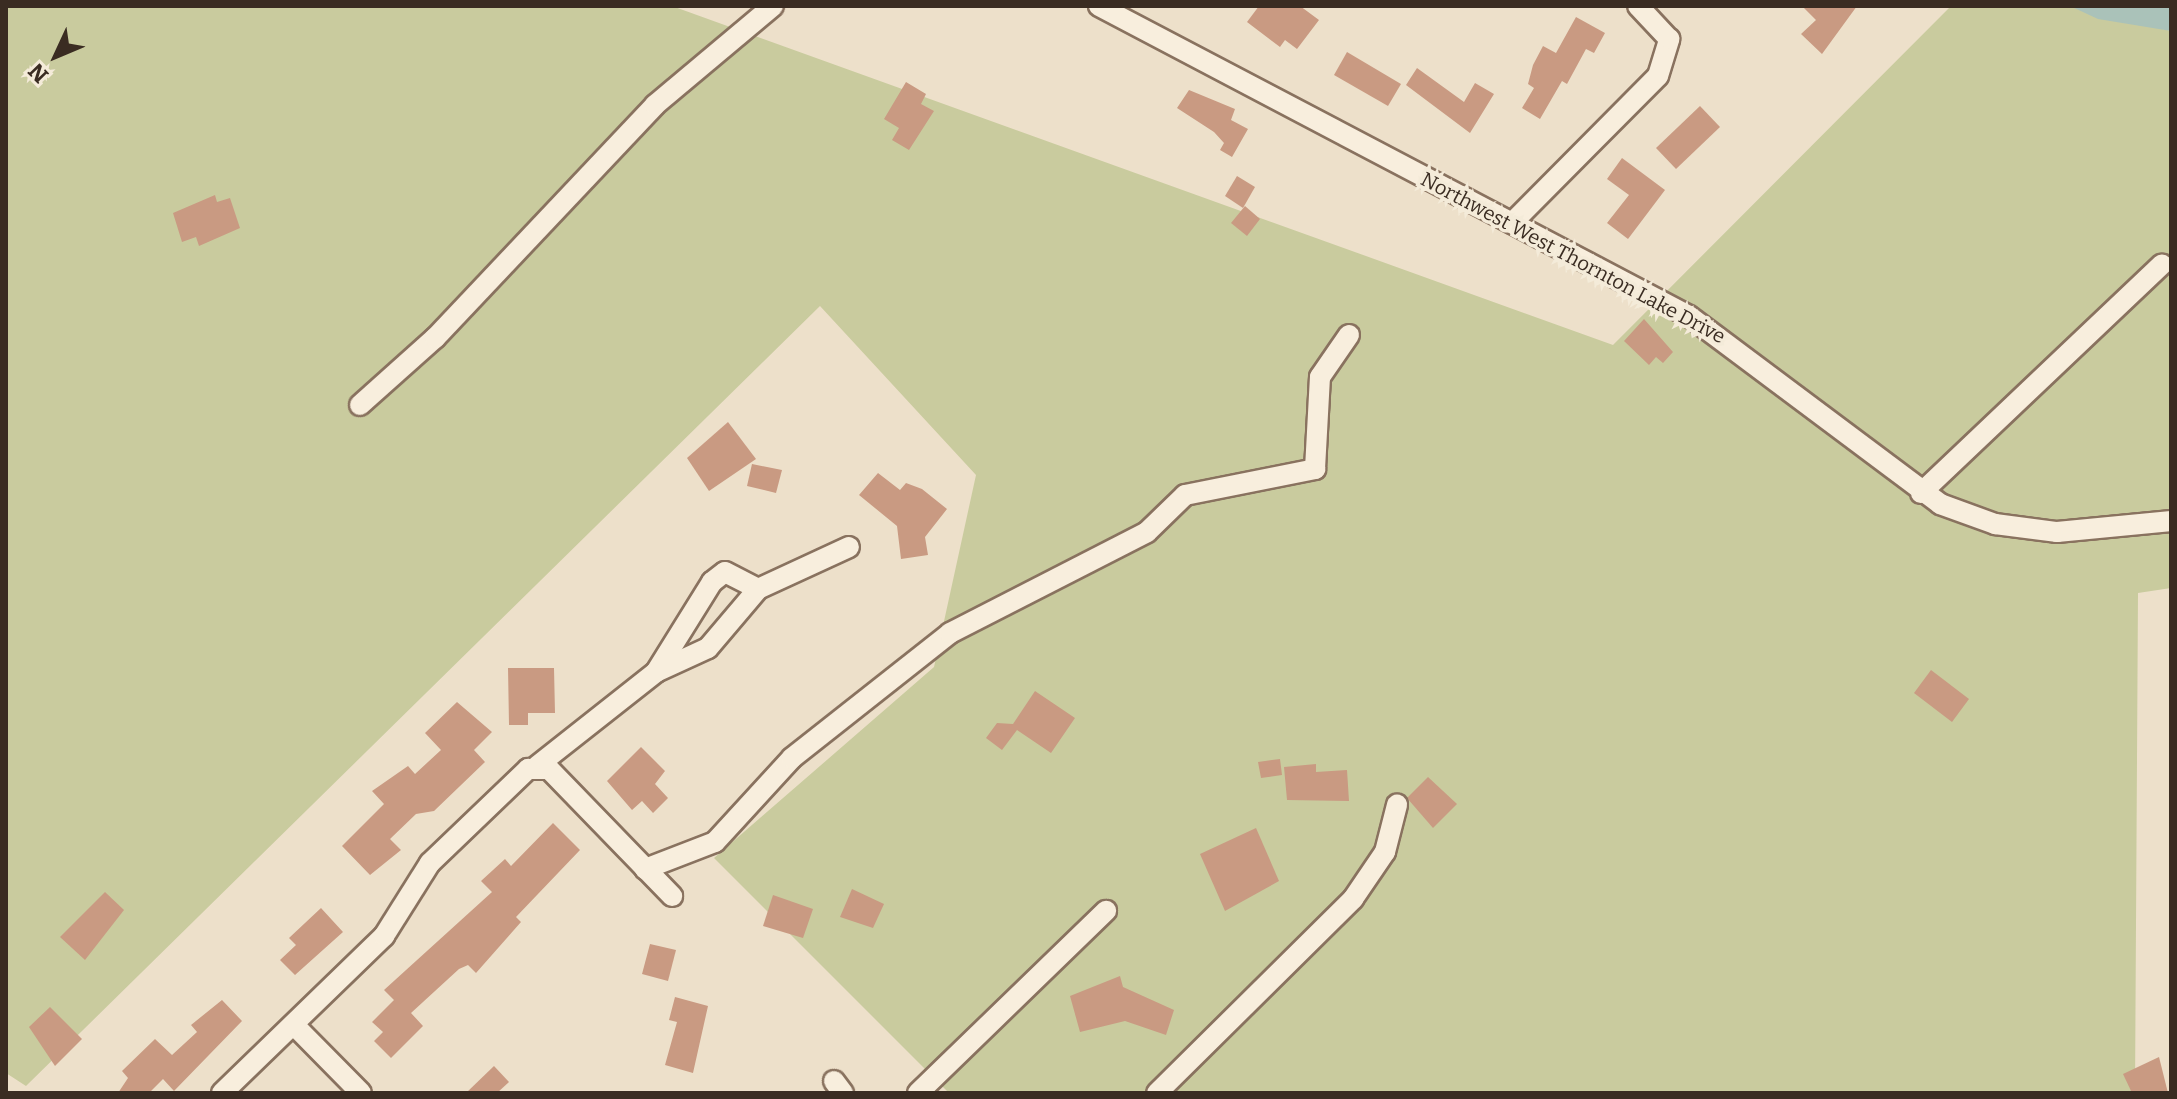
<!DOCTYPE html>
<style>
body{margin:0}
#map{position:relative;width:2177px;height:1099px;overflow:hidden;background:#ede0ca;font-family:Bitter,serif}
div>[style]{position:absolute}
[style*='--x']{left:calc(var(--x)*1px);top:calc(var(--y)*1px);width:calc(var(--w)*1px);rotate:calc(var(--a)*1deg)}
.green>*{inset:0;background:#c9cb9e}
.water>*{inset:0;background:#aac2b9}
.building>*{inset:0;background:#c99a82}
.roads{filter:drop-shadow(2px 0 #89725f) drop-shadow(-2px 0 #89725f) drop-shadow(0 2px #89725f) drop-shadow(0 -2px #89725f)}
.minor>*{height:20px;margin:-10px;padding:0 10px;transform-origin:10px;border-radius:10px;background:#f8eedd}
span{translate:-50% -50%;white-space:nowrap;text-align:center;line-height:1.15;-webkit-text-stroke:7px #f4ebd9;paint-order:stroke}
.street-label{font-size:20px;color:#3a2c22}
.frame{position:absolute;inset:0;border:8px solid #3a2c22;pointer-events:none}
.north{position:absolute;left:16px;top:16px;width:80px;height:80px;-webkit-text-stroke:6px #f4ebd9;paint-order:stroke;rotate:226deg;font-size:22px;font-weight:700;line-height:32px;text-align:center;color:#3a2c22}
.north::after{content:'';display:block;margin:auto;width:28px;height:36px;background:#3a2c22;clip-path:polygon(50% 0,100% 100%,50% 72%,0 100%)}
</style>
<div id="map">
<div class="green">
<div style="clip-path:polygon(6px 6px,672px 6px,1613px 345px,1951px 6px,2070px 6px,2171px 31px,2171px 588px,2138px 593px,2135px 1093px,949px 1093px,714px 858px,934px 667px,976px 475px,820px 306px,26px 1086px,6px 1073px)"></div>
</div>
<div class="water">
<div style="clip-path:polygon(2070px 6px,2171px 6px,2171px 31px,2098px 19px)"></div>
</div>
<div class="building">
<div style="clip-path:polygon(1259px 6px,1300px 6px,1319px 20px,1297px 49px,1285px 40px,1280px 47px,1247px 22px)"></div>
<div style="clip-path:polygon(1802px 6px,1857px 6px,1822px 54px,1801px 34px,1816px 20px)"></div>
<div style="clip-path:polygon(1576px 17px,1605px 33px,1594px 53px,1586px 49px,1567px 84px,1562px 81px,1540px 119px,1522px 108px,1534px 88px,1528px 84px,1533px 65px,1543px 46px,1556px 53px)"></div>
<div style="clip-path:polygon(1347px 52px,1401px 84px,1388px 106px,1334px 75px)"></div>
<div style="clip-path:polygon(1417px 68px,1464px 102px,1475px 83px,1494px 94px,1470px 133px,1406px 85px)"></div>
<div style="clip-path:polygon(906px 82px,926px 94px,921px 104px,934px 111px,909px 150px,892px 140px,899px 128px,884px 119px)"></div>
<div style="clip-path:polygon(1189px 90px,1235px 109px,1231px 120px,1248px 129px,1232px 157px,1220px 150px,1224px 143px,1214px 132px,1177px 108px)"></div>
<div style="clip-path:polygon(1700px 106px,1720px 127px,1676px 169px,1656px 148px)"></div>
<div style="clip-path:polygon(1622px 158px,1665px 190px,1628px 239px,1607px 223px,1629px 195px,1607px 179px)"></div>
<div style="clip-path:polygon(1237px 176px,1255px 187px,1243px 208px,1225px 196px)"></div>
<div style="clip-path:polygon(215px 195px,217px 202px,230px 198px,240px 228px,199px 246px,196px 237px,182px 242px,173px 213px)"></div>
<div style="clip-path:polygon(1245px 206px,1260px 219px,1247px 236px,1231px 223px)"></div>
<div style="clip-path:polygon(1644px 319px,1673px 352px,1663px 363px,1656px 357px,1649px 365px,1624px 341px)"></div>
<div style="clip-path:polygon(728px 422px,756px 459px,709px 491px,687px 458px)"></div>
<div style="clip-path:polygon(752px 464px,782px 470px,776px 493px,747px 486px)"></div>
<div style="clip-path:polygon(878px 473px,900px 490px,906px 483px,922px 489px,947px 509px,925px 537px,928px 555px,901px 559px,897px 526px,859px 495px)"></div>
<div style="clip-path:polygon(508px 668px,554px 668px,555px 713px,528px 713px,528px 725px,509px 725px)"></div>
<div style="clip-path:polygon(1931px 670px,1969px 699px,1952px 722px,1914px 693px)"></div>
<div style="clip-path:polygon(1035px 691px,1075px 718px,1051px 753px,1017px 730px,1002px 750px,986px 738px,997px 723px,1013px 724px)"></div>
<div style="clip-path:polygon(457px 702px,492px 732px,474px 750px,485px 762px,434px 811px,416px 814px,390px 839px,401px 850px,370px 875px,342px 846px,384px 804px,372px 791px,408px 766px,415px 774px,441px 750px,425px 733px)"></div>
<div style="clip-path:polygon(641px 747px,665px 771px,655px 784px,668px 798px,653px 813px,642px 801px,632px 810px,607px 781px)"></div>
<div style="clip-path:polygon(1280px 759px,1282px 775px,1261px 778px,1258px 762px)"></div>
<div style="clip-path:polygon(1316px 764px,1316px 772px,1347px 770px,1349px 801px,1287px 800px,1284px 767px)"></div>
<div style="clip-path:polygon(1428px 777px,1457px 804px,1433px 828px,1407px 798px)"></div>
<div style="clip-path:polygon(553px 823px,580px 850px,516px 917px,521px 922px,476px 973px,468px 965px,459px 969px,411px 1013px,423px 1026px,391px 1058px,374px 1041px,383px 1032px,372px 1022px,394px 1000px,384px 990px,492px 892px,481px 881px,505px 859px,511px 866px)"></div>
<div style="clip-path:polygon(1256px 828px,1279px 881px,1225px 911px,1200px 854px)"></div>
<div style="clip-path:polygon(852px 889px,884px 904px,873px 928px,840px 917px)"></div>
<div style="clip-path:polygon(105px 892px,124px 910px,85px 960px,60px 937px)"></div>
<div style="clip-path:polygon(773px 895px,813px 909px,803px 938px,763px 926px)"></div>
<div style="clip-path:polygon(321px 908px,343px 932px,295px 975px,280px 960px,296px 945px,289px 938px)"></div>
<div style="clip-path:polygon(650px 944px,676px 950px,668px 981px,642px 974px)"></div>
<div style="clip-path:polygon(1120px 976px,1123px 987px,1174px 1010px,1166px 1035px,1125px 1021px,1080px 1032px,1070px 996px)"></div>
<div style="clip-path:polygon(675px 997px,708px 1006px,693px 1073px,665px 1065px,677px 1022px,669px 1020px)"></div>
<div style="clip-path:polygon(222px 1000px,242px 1021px,174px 1091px,163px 1079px,149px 1093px,118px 1093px,128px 1078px,122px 1071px,155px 1039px,172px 1055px,197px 1032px,191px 1025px)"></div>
<div style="clip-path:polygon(50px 1007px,82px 1039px,55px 1066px,29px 1027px)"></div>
<div style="clip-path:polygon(2159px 1057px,2168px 1093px,2132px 1093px,2123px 1074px)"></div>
<div style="clip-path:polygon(494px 1066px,509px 1082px,497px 1093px,466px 1093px)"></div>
</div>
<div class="roads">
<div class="minor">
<div style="--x:1099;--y:6;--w:666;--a:27.72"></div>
<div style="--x:1689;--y:316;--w:314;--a:36.8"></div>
<div style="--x:1940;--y:504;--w:59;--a:20"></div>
<div style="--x:1995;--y:524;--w:63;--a:7.4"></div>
<div style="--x:2057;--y:532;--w:115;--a:-5.5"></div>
<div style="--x:1512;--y:223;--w:207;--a:-45.2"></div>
<div style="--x:1658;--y:76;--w:39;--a:-73"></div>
<div style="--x:1669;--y:39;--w:45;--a:-133.2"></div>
<div style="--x:360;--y:405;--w:101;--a:-41.8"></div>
<div style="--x:435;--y:338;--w:320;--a:-46.6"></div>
<div style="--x:655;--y:105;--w:154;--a:-40"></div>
<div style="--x:1921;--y:493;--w:332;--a:-43.5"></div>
<div style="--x:656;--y:672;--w:106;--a:-58.1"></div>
<div style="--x:712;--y:582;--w:16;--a:-38"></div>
<div style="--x:725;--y:572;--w:37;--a:27"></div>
<div style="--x:537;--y:766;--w:152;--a:-38.3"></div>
<div style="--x:656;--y:672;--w:57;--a:-24.8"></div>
<div style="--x:708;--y:648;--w:77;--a:-49.7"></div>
<div style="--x:758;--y:589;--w:100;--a:-24.8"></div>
<div style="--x:645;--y:869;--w:75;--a:-21.1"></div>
<div style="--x:715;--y:842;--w:114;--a:-47.5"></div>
<div style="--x:792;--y:758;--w:201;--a:-38.3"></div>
<div style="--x:950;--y:633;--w:221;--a:-27.1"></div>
<div style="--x:1147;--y:532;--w:53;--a:-44.2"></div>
<div style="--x:1185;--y:495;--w:133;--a:-11.3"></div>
<div style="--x:1315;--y:469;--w:92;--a:-86.9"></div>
<div style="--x:1320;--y:377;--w:51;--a:-55.4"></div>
<div style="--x:294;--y:1025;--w:95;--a:45.4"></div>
<div style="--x:834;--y:1081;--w:15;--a:53"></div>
<div style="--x:222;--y:1093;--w:226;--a:-44.1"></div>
<div style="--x:384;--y:936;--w:86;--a:-57.8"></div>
<div style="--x:430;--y:863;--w:136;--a:-43.8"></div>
<div style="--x:528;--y:769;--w:21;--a:0"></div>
<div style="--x:549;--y:769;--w:177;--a:45.9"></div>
<div style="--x:918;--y:1093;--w:262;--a:-44.1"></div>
<div style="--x:1157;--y:1093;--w:276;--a:-44.7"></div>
<div style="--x:1353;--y:899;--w:57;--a:-55.8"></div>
<div style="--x:1385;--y:852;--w:49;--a:-75.7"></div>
</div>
</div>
<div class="street-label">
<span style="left:1573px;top:258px;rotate:28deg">Northwest West Thornton Lake Drive</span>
</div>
<div class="frame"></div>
<div class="north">N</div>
</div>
